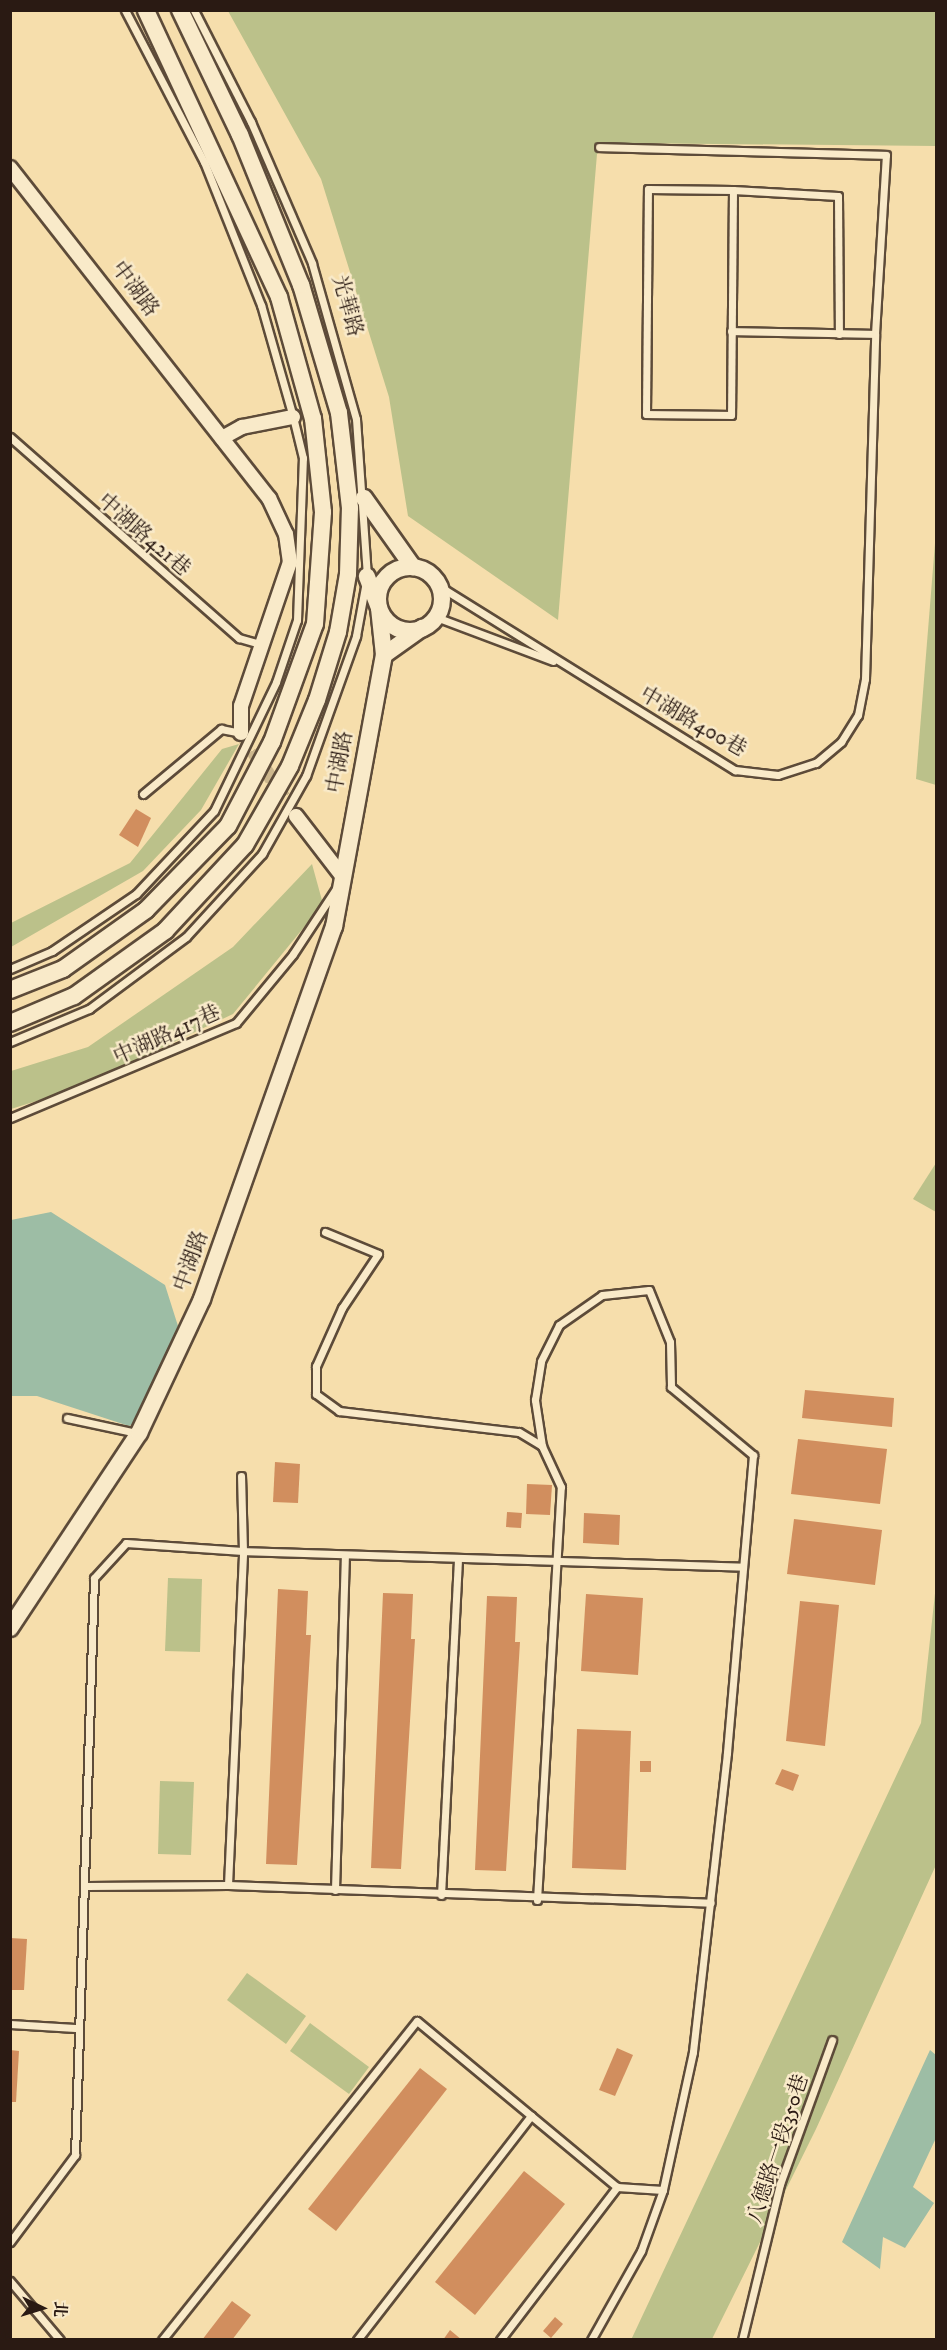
<!DOCTYPE html>
<meta charset="utf-8">
<style>
body{margin:0}
#map{position:relative;width:947px;height:2350px;overflow:hidden;background:#f6deac;font-family:"IM FELL DW Pica","Noto Serif TC",serif}
div>[style]{position:absolute}
[style*='--x']{left:calc(var(--x)*1px);top:calc(var(--y)*1px);width:calc(var(--w)*1px);rotate:calc(var(--a)*1deg)}
.green>*{inset:0;background:#bbc18a}
.water>*{inset:0;background:#9dbda5}
.building>*{inset:0;background:#d18e5e}
.minor-tunnel>*{height:14px;margin-top:-7px;transform-origin:0;background:repeating-linear-gradient(90deg,#cdb78d 0 14px,transparent 0 21px)}
.roads{filter:drop-shadow(2px 0 #5d4b39) drop-shadow(-2px 0 #5d4b39) drop-shadow(0 2px #5d4b39) drop-shadow(0 -2px #5d4b39)}
.service>*{height:7px;margin:-3.5px;padding:0 3.5px;transform-origin:3.5px;border-radius:3.5px;background:#f9eac9}
.minor>*{height:14px;margin:-7px;padding:0 7px;transform-origin:7px;border-radius:7px;background:#f9eac9}
.tertiary>*{height:16px;margin:-8px;padding:0 8px;transform-origin:8px;border-radius:8px;background:#f9eac9}
.tertiary>.ring{margin:-8px;padding:0;box-sizing:content-box;background:none;border:16px solid #f9eac9;border-radius:50%}
span{translate:-50% -50%;white-space:nowrap;text-align:center;line-height:1.15;-webkit-text-stroke:5px #f9eac9;paint-order:stroke}
.street-label{font-size:21px;color:#2a1a13}
.frame{position:absolute;inset:0;border:12px solid #2a1a13;pointer-events:none}
.north{position:absolute;left:12px;top:2278px;width:60px;height:60px;-webkit-text-stroke:4px #f9eac9;paint-order:stroke;rotate:94deg;font-size:16px;font-weight:700;line-height:24px;text-align:center;color:#2a1a13}
.north::after{content:'';display:block;margin:auto;width:21px;height:27px;background:#2a1a13;clip-path:polygon(50% 0,100% 100%,50% 72%,0 100%)}
</style>
<div id="map">
<div class="green">
<div style="clip-path:polygon(228px 11px,936px 11px,936px 146px,616px 143px,597px 154px,558px 620px,408px 516px,389px 397px,321px 179px)"></div>
<div style="clip-path:polygon(936px 531px,936px 785px,916px 779px)"></div>
<div style="clip-path:polygon(239px 744px,201px 810px,143px 871px,11px 947px,11px 923px,130px 863px,222px 749px)"></div>
<div style="clip-path:polygon(312px 864px,323px 904px,233px 1014px,75px 1089px,11px 1109px,11px 1071px,88px 1047px,233px 947px)"></div>
<div style="clip-path:polygon(936px 1163px,936px 1212px,913px 1199px)"></div>
<div style="clip-path:polygon(168px 1578px,202px 1579px,200px 1652px,165px 1651px)"></div>
<div style="clip-path:polygon(936px 1584px,936px 1865px,816px 2129px,712px 2339px,631px 2340px,921px 1723px)"></div>
<div style="clip-path:polygon(160px 1781px,194px 1782px,191px 1855px,158px 1854px)"></div>
<div style="clip-path:polygon(247px 1973px,306px 2016px,286px 2044px,227px 2000px)"></div>
<div style="clip-path:polygon(310px 2023px,369px 2067px,349px 2094px,290px 2051px)"></div>
</div>
<div class="water">
<div style="clip-path:polygon(51px 1212px,165px 1285px,178px 1326px,140px 1421px,129px 1426px,37px 1396px,11px 1396px,11px 1220px)"></div>
<div style="clip-path:polygon(930px 2050px,936px 2055px,936px 2138px,913px 2187px,934px 2203px,905px 2248px,883px 2237px,880px 2269px,842px 2242px)"></div>
</div>
<div class="building">
<div style="clip-path:polygon(136px 809px,151px 818px,138px 847px,119px 835px)"></div>
<div style="clip-path:polygon(805px 1390px,894px 1398px,892px 1427px,802px 1418px)"></div>
<div style="clip-path:polygon(798px 1439px,887px 1449px,880px 1504px,791px 1494px)"></div>
<div style="clip-path:polygon(275px 1462px,300px 1464px,298px 1503px,273px 1502px)"></div>
<div style="clip-path:polygon(527px 1484px,552px 1485px,550px 1515px,526px 1514px)"></div>
<div style="clip-path:polygon(507px 1512px,522px 1513px,521px 1528px,506px 1527px)"></div>
<div style="clip-path:polygon(584px 1513px,620px 1515px,619px 1545px,583px 1543px)"></div>
<div style="clip-path:polygon(794px 1519px,882px 1530px,875px 1585px,787px 1574px)"></div>
<div style="clip-path:polygon(278px 1589px,308px 1591px,306px 1635px,311px 1635px,297px 1865px,266px 1864px)"></div>
<div style="clip-path:polygon(383px 1593px,413px 1594px,411px 1639px,415px 1639px,401px 1869px,371px 1868px)"></div>
<div style="clip-path:polygon(586px 1594px,643px 1598px,638px 1675px,581px 1671px)"></div>
<div style="clip-path:polygon(487px 1596px,517px 1597px,515px 1642px,520px 1642px,506px 1871px,475px 1870px)"></div>
<div style="clip-path:polygon(800px 1601px,839px 1605px,825px 1746px,786px 1741px)"></div>
<div style="clip-path:polygon(577px 1729px,631px 1731px,626px 1870px,572px 1868px)"></div>
<div style="clip-path:polygon(640px 1761px,651px 1761px,651px 1772px,640px 1772px)"></div>
<div style="clip-path:polygon(782px 1769px,799px 1775px,793px 1791px,775px 1784px)"></div>
<div style="clip-path:polygon(10px 1938px,27px 1939px,24px 1990px,10px 1990px)"></div>
<div style="clip-path:polygon(617px 2048px,633px 2055px,615px 2096px,599px 2090px)"></div>
<div style="clip-path:polygon(10px 2050px,19px 2051px,16px 2102px,10px 2102px)"></div>
<div style="clip-path:polygon(420px 2068px,447px 2089px,336px 2231px,308px 2209px)"></div>
<div style="clip-path:polygon(524px 2171px,565px 2204px,475px 2315px,435px 2282px)"></div>
<div style="clip-path:polygon(232px 2301px,251px 2315px,232px 2340px,202px 2340px)"></div>
<div style="clip-path:polygon(555px 2317px,563px 2324px,551px 2338px,543px 2331px)"></div>
<div style="clip-path:polygon(450px 2330px,462px 2340px,443px 2340px)"></div>
</div>
<div class="minor-tunnel">
<div style="--x:241;--y:733;--w:100;--a:56.5"></div>
</div>
<div class="roads">
<div class="service">
<div style="--x:733;--y:190;--w:225;--a:90.5"></div>
<div style="--x:731;--y:415;--w:85;--a:-179.3"></div>
<div style="--x:646;--y:414;--w:225;--a:-89.5"></div>
<div style="--x:648;--y:189;--w:85;--a:0.7"></div>
<div style="--x:733;--y:190;--w:105;--a:3.3"></div>
<div style="--x:838;--y:196;--w:138;--a:89.6"></div>
<div style="--x:731;--y:331;--w:144;--a:1.2"></div>
<div style="--x:10;--y:437;--w:305;--a:41.3"></div>
<div style="--x:239;--y:638;--w:26;--a:16"></div>
<div style="--x:439;--y:586;--w:349;--a:31.9"></div>
<div style="--x:735;--y:770;--w:43;--a:6.6"></div>
<div style="--x:778;--y:775;--w:40;--a:-18"></div>
<div style="--x:816;--y:763;--w:33;--a:-40"></div>
<div style="--x:841;--y:742;--w:32;--a:-58"></div>
<div style="--x:858;--y:715;--w:37;--a:-79"></div>
<div style="--x:865;--y:679;--w:345;--a:-88.3"></div>
<div style="--x:875;--y:334;--w:179;--a:-86.5"></div>
<div style="--x:886;--y:155;--w:287;--a:-178.4"></div>
<div style="--x:436;--y:617;--w:125;--a:20.6"></div>
<div style="--x:143;--y:794;--w:102;--a:-39.8"></div>
<div style="--x:221;--y:729;--w:20;--a:11"></div>
<div style="--x:10;--y:969;--w:46;--a:-23.2"></div>
<div style="--x:52;--y:951;--w:102;--a:-34.2"></div>
<div style="--x:136;--y:894;--w:114;--a:-46.8"></div>
<div style="--x:214;--y:811;--w:143;--a:-64.3"></div>
<div style="--x:276;--y:682;--w:65;--a:-71.3"></div>
<div style="--x:297;--y:620;--w:162;--a:-87.9"></div>
<div style="--x:303;--y:458;--w:42;--a:-103.7"></div>
<div style="--x:293;--y:417;--w:116;--a:-105.9"></div>
<div style="--x:261;--y:305;--w:154;--a:-111.7"></div>
<div style="--x:204;--y:162;--w:171;--a:-117.5"></div>
<div style="--x:10;--y:1042;--w:86;--a:-22.7"></div>
<div style="--x:89;--y:1009;--w:121;--a:-36.6"></div>
<div style="--x:186;--y:937;--w:113;--a:-47.5"></div>
<div style="--x:262;--y:854;--w:90;--a:-60.6"></div>
<div style="--x:306;--y:776;--w:149;--a:-70.3"></div>
<div style="--x:356;--y:636;--w:61;--a:-79.6"></div>
<div style="--x:367;--y:576;--w:157;--a:-94"></div>
<div style="--x:356;--y:419;--w:162;--a:-105.8"></div>
<div style="--x:312;--y:263;--w:154;--a:-113.4"></div>
<div style="--x:251;--y:122;--w:126;--a:-117"></div>
<div style="--x:10;--y:1118;--w:245;--a:-22.8"></div>
<div style="--x:236;--y:1023;--w:89;--a:-50.4"></div>
<div style="--x:293;--y:954;--w:80;--a:-56.7"></div>
<div style="--x:325;--y:1232;--w:57;--a:22.5"></div>
<div style="--x:378;--y:1254;--w:65;--a:123.7"></div>
<div style="--x:342;--y:1308;--w:64;--a:114.1"></div>
<div style="--x:316;--y:1366;--w:28;--a:90"></div>
<div style="--x:316;--y:1394;--w:29;--a:36"></div>
<div style="--x:339;--y:1411;--w:181;--a:6.7"></div>
<div style="--x:519;--y:1432;--w:27;--a:31"></div>
<div style="--x:67;--y:1418;--w:72;--a:12.1"></div>
<div style="--x:228;--y:1885;--w:334;--a:-87.4"></div>
<div style="--x:243;--y:1551;--w:75;--a:-91.5"></div>
<div style="--x:87;--y:1886;--w:141;--a:-0.4"></div>
<div style="--x:228;--y:1885;--w:483;--a:2.1"></div>
<div style="--x:335;--y:1890;--w:335;--a:-88.3"></div>
<div style="--x:441;--y:1895;--w:336;--a:-87.1"></div>
<div style="--x:537;--y:1900;--w:414;--a:-86.7"></div>
<div style="--x:561;--y:1487;--w:45;--a:-114.9"></div>
<div style="--x:542;--y:1446;--w:47;--a:-98.7"></div>
<div style="--x:535;--y:1400;--w:39;--a:-81"></div>
<div style="--x:541;--y:1361;--w:40;--a:-63.4"></div>
<div style="--x:559;--y:1325;--w:52;--a:-34.9"></div>
<div style="--x:602;--y:1295;--w:47;--a:-6.1"></div>
<div style="--x:649;--y:1290;--w:56;--a:68"></div>
<div style="--x:670;--y:1342;--w:45;--a:88.7"></div>
<div style="--x:671;--y:1387;--w:107;--a:39.7"></div>
<div style="--x:753;--y:1455;--w:299;--a:95"></div>
<div style="--x:727;--y:1753;--w:301;--a:96.5"></div>
<div style="--x:693;--y:2052;--w:141;--a:102.3"></div>
<div style="--x:663;--y:2190;--w:65;--a:109.8"></div>
<div style="--x:641;--y:2251;--w:102;--a:119.3"></div>
<div style="--x:10;--y:2024;--w:65;--a:3.5"></div>
<div style="--x:10;--y:2242;--w:109;--a:-53.2"></div>
<div style="--x:75;--y:2155;--w:577;--a:-88.11"></div>
<div style="--x:94;--y:1578;--w:47;--a:-47.6"></div>
<div style="--x:126;--y:1543;--w:117;--a:3.9"></div>
<div style="--x:243;--y:1551;--w:498;--a:1.8"></div>
<div style="--x:10;--y:2281;--w:77;--a:49.7"></div>
<div style="--x:162;--y:2340;--w:408;--a:-51.4"></div>
<div style="--x:417;--y:2021;--w:260;--a:39.7"></div>
<div style="--x:617;--y:2187;--w:46;--a:3.7"></div>
<div style="--x:357;--y:2340;--w:284;--a:-52.2"></div>
<div style="--x:500;--y:2340;--w:193;--a:-52.6"></div>
<div style="--x:742;--y:2340;--w:161;--a:-76.3"></div>
<div style="--x:780;--y:2184;--w:153;--a:-70.1"></div>
</div>
<div class="minor">
<div style="--x:10;--y:168;--w:420;--a:51.9"></div>
<div style="--x:269;--y:498;--w:40;--a:65"></div>
<div style="--x:286;--y:534;--w:28;--a:82"></div>
<div style="--x:290;--y:562;--w:152;--a:108.8"></div>
<div style="--x:241;--y:706;--w:27;--a:90"></div>
<div style="--x:222;--y:438;--w:23;--a:-29"></div>
<div style="--x:242;--y:427;--w:52;--a:-11.1"></div>
<div style="--x:296;--y:816;--w:77;--a:52.4"></div>
</div>
<div class="tertiary">
<div style="--x:364;--y:498;--w:85;--a:54.6"></div>
<div class="ring" style="left:378px;top:567px;width:48px;height:48px"></div>
<div style="--x:384;--y:655;--w:47;--a:-35.4"></div>
<div style="--x:10;--y:990;--w:57;--a:-21.6"></div>
<div style="--x:63;--y:969;--w:102;--a:-35.4"></div>
<div style="--x:146;--y:910;--w:117;--a:-45.7"></div>
<div style="--x:228;--y:826;--w:95;--a:-62.4"></div>
<div style="--x:272;--y:742;--w:126;--a:-70"></div>
<div style="--x:315;--y:624;--w:112;--a:-85.9"></div>
<div style="--x:323;--y:512;--w:94;--a:-96.1"></div>
<div style="--x:313;--y:419;--w:127;--a:-105.6"></div>
<div style="--x:279;--y:297;--w:316;--a:-114.9"></div>
<div style="--x:10;--y:1023;--w:69;--a:-22.9"></div>
<div style="--x:74;--y:996;--w:112;--a:-35.5"></div>
<div style="--x:165;--y:931;--w:117;--a:-47.1"></div>
<div style="--x:245;--y:845;--w:91;--a:-60.3"></div>
<div style="--x:290;--y:766;--w:71;--a:-67.8"></div>
<div style="--x:317;--y:700;--w:71;--a:-72.8"></div>
<div style="--x:338;--y:632;--w:59;--a:-80.2"></div>
<div style="--x:348;--y:574;--w:66;--a:-88.3"></div>
<div style="--x:350;--y:508;--w:96;--a:-96.6"></div>
<div style="--x:339;--y:413;--w:134;--a:-106.5"></div>
<div style="--x:301;--y:285;--w:162;--a:-112.1"></div>
<div style="--x:240;--y:135;--w:139;--a:-115.6"></div>
<div style="--x:10;--y:1628;--w:234;--a:-56.5"></div>
<div style="--x:139;--y:1433;--w:148;--a:-64.8"></div>
<div style="--x:202;--y:1299;--w:395;--a:-70.5"></div>
<div style="--x:334;--y:927;--w:277;--a:-79.6"></div>
<div style="--x:384;--y:655;--w:47;--a:-96.1"></div>
<div style="--x:379;--y:608;--w:34;--a:-111"></div>
</div>
</div>
<div class="street-label">
<span style="left:135px;top:289px;rotate:53deg">中湖路</span>
<span style="left:347px;top:306px;rotate:74deg">光華路</span>
<span style="left:144px;top:535px;rotate:41deg">中湖路421巷</span>
<span style="left:693px;top:722px;rotate:30deg">中湖路400巷</span>
<span style="left:340px;top:762px;rotate:-80deg">中湖路</span>
<span style="left:167px;top:1035px;rotate:-24deg">中湖路417巷</span>
<span style="left:191px;top:1261px;rotate:-70deg">中湖路</span>
<span style="left:778px;top:2149px;rotate:-72deg">八德路一段350巷</span>
</div>
<div class="frame"></div>
<div class="north">北</div>
</div>
